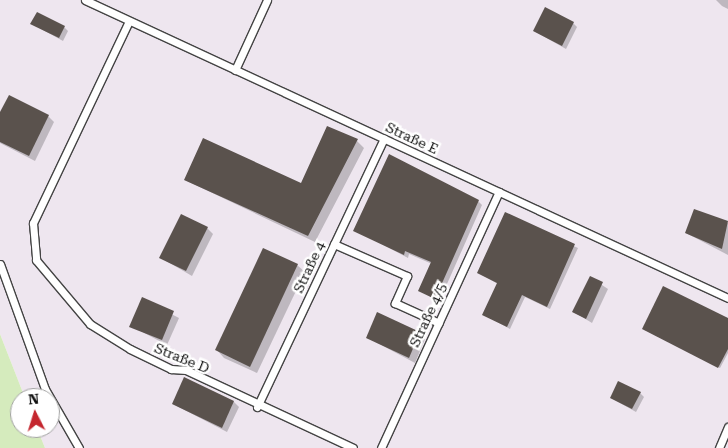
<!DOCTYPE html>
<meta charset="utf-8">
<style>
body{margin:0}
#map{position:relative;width:728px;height:448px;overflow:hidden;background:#fffdf5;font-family:"Roboto Serif",serif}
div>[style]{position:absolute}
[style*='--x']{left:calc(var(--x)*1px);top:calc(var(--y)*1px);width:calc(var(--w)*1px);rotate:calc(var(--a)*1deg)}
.industrial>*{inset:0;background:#eee6ef}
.green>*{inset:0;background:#d5ebbd}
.shadow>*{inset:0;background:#0003}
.building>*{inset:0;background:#5a524d}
.roads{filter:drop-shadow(1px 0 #444) drop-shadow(-1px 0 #444) drop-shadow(0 1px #444) drop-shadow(0 -1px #444)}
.lane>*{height:7px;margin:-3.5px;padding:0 3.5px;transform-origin:3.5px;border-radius:3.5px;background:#fff}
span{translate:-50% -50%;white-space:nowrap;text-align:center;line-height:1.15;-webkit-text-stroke:5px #fff;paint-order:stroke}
.street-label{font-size:14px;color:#111}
.north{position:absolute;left:10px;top:388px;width:50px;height:50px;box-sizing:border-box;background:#fff;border:1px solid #a0a0a0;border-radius:50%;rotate:355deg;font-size:14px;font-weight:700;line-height:20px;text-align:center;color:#111}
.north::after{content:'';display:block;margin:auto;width:18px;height:22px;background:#c4262e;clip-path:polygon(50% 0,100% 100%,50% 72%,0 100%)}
</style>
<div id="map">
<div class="industrial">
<div style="clip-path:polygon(0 0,728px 0,728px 448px,45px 448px,37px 428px,50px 428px,50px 398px,25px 398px,0 334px)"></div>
</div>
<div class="green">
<div style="clip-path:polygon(0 334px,25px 398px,20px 398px,20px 428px,37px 428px,45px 448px,0 448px)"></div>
</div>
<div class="shadow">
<div style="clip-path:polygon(716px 0,728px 0,728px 9px,722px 6px)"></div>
<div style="clip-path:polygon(573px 23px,577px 27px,566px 49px,534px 31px)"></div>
<div style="clip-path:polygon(32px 24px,64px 27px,68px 31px,63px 41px)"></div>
<div style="clip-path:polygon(0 115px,48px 116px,54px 122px,35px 161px,0 143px)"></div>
<div style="clip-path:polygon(357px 141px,364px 148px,315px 242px,185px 180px,302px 184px)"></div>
<div style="clip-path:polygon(478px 201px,482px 205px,439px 302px,419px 290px,432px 264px,409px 254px,408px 258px,355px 230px)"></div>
<div style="clip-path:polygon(695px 211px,728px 223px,728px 255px,686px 233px)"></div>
<div style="clip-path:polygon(505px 214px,578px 248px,550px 309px,525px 297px,510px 329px,483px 314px,498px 284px,482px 275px)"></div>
<div style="clip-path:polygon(207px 228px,213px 234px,192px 276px,161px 258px)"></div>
<div style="clip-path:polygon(297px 265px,305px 272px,257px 373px,224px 358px,217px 350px)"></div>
<div style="clip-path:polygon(590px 277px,608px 289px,592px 323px,574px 312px)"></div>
<div style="clip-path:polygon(142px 299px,179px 318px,167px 345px,131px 326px)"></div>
<div style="clip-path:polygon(378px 313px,425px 339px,415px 363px,368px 338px)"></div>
<div style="clip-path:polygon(728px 320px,728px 353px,720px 368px,645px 330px)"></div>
<div style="clip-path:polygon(640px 393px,644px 397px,636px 412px,611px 398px)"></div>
<div style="clip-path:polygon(234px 402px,239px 407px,227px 432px,173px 404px)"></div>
</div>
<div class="building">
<div style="clip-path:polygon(545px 7px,574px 22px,562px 46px,533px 31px)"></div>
<div style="clip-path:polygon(37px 12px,65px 26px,59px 38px,30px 24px)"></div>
<div style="clip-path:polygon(9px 95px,49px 115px,29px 156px,0 142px,0 112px)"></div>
<div style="clip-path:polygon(327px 126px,358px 139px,308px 236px,184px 180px,203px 138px,301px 183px)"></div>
<div style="clip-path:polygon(389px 154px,479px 200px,435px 299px,418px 291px,431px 262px,405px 251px,404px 255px,353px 231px)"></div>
<div style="clip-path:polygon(694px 209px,728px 221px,722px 249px,685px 233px)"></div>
<div style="clip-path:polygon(505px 212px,575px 244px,547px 307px,522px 295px,507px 327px,482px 315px,497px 283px,477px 273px)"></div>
<div style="clip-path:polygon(181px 214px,208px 227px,186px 271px,159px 258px)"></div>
<div style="clip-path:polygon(263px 248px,298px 264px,250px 367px,215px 350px)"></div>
<div style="clip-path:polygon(590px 276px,603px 282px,586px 319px,572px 312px)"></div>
<div style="clip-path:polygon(663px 286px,728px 318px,728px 349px,718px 368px,642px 329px)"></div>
<div style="clip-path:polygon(142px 297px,174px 311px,162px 340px,129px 327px)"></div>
<div style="clip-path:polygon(377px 312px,420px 332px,409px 358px,366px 338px)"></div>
<div style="clip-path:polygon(184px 377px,234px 401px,222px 428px,172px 404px)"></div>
<div style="clip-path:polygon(618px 381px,641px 392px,632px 409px,610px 398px)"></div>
</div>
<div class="roads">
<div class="lane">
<div style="--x:85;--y:0;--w:709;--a:24.87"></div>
<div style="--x:129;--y:21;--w:224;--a:115.4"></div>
<div style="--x:33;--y:223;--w:37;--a:85"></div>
<div style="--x:36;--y:260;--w:84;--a:49.8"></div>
<div style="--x:90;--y:324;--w:47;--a:32"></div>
<div style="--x:130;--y:349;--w:46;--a:26"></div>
<div style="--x:171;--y:369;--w:15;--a:4"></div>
<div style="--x:186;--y:370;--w:184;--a:25"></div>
<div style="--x:235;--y:70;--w:77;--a:-65.4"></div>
<div style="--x:334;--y:244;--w:80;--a:23.7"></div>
<div style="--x:407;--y:276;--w:30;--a:114"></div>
<div style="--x:395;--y:303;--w:48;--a:24.4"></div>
<div style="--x:0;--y:264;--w:133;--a:70.2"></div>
<div style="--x:45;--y:389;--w:68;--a:60"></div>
<div style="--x:257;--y:407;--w:297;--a:-64.7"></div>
<div style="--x:381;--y:448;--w:282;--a:-65.3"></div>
<div style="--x:719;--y:448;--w:23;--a:-67"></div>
</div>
</div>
<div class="street-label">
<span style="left:412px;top:138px;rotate:25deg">Straße E</span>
<span style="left:309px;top:267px;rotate:-65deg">Straße 4</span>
<span style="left:428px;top:315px;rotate:-65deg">Straße 4/5</span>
<span style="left:182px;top:358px;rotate:22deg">Straße D</span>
</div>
<div class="north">N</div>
</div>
